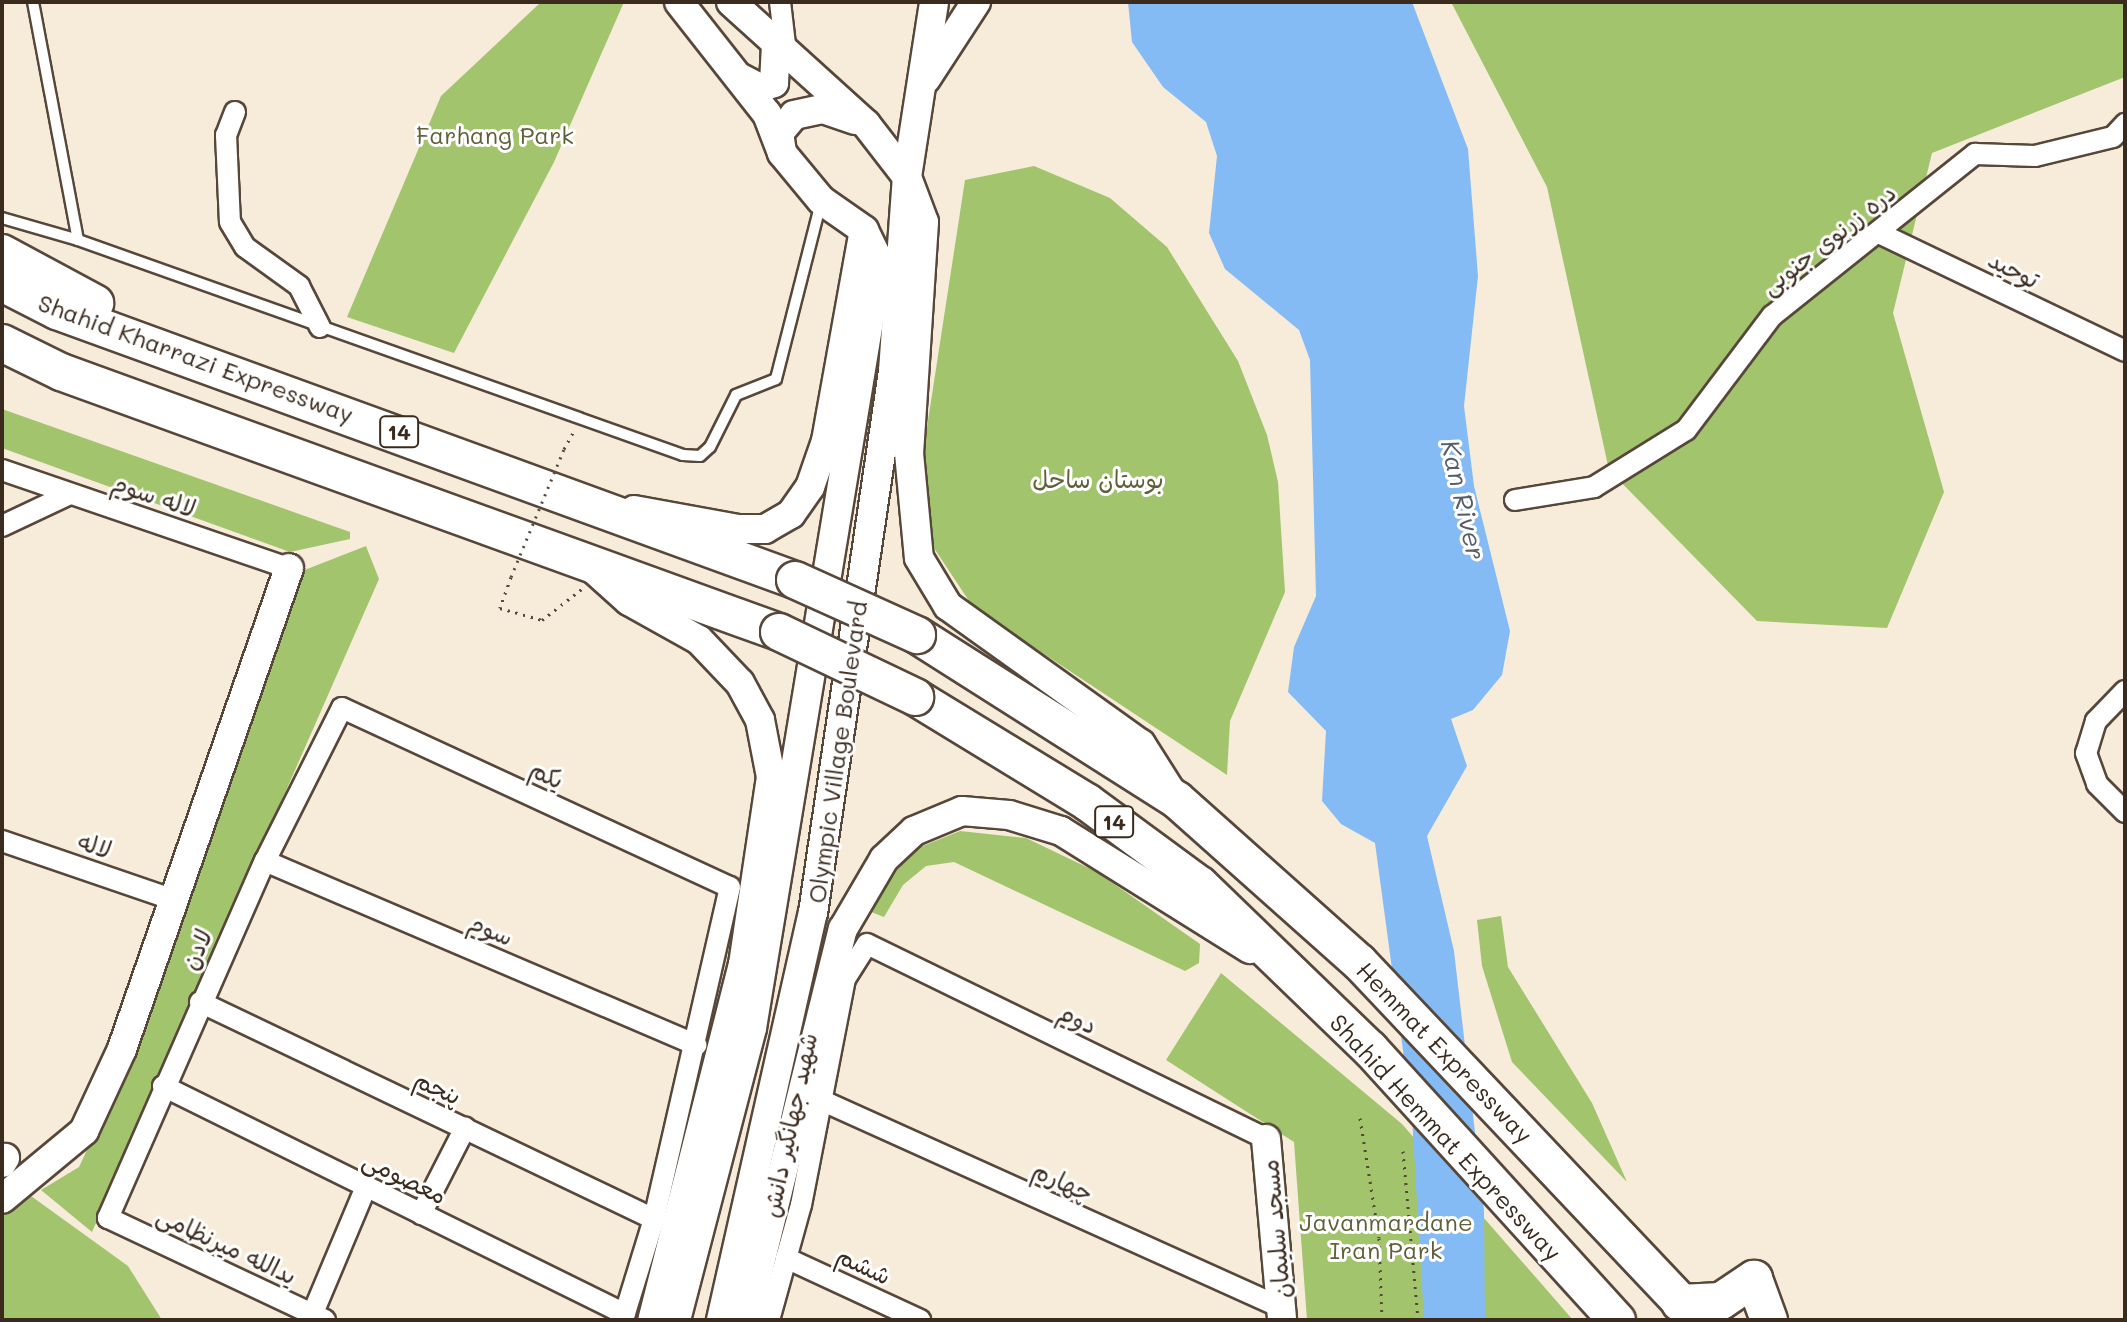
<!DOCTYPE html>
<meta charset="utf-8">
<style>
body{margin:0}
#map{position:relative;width:2127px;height:1322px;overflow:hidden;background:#f7ebda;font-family:Mali,"Playpen Sans Arabic",sans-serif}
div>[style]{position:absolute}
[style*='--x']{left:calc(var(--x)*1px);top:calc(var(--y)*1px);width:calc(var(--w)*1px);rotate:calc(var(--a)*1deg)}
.green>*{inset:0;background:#a2c46d}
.water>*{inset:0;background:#85bbf4}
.path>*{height:3px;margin-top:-1.5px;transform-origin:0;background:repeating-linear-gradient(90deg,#57473a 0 2px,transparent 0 8px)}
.roads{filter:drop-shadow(2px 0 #57473a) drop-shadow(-2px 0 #57473a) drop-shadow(0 2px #57473a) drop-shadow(0 -2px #57473a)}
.lane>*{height:10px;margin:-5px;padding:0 5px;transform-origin:5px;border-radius:5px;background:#fff}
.street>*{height:20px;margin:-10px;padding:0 10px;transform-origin:10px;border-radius:10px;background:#fff}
.secondary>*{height:28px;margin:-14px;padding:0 14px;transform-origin:14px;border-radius:14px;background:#fff}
.highway>*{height:36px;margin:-18px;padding:0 18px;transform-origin:18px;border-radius:18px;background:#fff}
.path-bridge>*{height:3px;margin-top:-1.5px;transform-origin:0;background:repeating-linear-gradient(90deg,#57473a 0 2px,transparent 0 8px)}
.bridges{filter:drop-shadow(2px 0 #57473a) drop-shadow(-2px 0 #57473a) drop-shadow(0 2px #57473a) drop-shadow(0 -2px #57473a)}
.highway-bridge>*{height:36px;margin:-18px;padding:0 18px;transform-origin:18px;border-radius:18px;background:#fff}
span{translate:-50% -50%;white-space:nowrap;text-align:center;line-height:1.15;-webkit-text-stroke:6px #fff;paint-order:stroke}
.shield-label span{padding:2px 6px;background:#fff;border:2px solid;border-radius:6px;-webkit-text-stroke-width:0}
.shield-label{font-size:22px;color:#3b2a1e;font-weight:700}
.park-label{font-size:24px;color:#5f603a}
.street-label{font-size:24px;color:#3b2a1e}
.water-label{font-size:26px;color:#555d69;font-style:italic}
.frame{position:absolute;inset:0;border:4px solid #3b2a1e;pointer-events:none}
</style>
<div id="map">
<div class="green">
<div style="clip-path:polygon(541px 2px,624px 2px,554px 162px,454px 353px,347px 317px,441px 96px)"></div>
<div style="clip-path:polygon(1451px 2px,2125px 2px,2125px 77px,1932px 153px,1893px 313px,1944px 492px,1887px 628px,1757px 621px,1609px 470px,1547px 187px)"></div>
<div style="clip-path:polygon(1034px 166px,1110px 198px,1167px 247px,1238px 361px,1267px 435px,1278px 482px,1285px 592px,1230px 721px,1227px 775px,973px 607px,926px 536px,922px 460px,965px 180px)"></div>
<div style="clip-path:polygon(2px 409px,350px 532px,350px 539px,290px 552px,2px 448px)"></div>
<div style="clip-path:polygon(366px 546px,379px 579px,92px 1232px,41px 1190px,79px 1167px,132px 1055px,302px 571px)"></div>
<div style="clip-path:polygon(960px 831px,1026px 838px,1097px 872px,1200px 944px,1199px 963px,1185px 971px,954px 862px,926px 866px,903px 885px,884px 917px,866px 910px,913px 850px)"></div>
<div style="clip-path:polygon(1501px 916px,1508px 967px,1592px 1103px,1627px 1182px,1512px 1062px,1482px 966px,1477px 920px)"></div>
<div style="clip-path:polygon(1221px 973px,1402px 1124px,1573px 1320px,1307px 1320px,1294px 1142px,1166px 1060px)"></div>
<div style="clip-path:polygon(31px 1196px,128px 1266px,162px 1320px,2px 1320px,2px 1217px)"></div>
</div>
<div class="water">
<div style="clip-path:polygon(1128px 2px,1412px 2px,1468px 149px,1478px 276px,1464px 406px,1474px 486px,1510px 631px,1502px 675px,1473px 710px,1451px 719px,1467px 766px,1427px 836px,1454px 951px,1484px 1210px,1485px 1320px,1424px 1320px,1412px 1117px,1375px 843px,1341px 824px,1322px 801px,1326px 731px,1288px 692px,1294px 647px,1316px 596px,1310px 360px,1299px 330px,1225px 269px,1209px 233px,1217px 156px,1206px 122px,1163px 87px,1132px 42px)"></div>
</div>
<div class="path">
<div style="--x:564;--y:449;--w:21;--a:-61"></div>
<div style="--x:511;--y:577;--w:33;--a:110"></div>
<div style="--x:500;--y:608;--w:44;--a:15.9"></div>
<div style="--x:542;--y:620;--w:52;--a:-38"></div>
<div style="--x:1360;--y:1118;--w:121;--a:81"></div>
<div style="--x:1379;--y:1238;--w:82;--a:87.9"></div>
<div style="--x:1403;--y:1151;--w:170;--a:84.9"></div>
</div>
<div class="roads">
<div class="lane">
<div style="--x:33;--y:2;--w:242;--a:79.3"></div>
<div style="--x:78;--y:240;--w:642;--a:19.56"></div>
<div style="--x:683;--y:455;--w:17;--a:3"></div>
<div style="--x:700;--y:456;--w:13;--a:-42"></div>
<div style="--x:710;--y:447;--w:58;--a:-63.4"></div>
<div style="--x:736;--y:395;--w:43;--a:-21.8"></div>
<div style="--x:776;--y:379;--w:183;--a:-75.7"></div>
<div style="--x:2;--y:218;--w:79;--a:16.1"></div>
</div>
<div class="street">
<div style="--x:780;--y:2;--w:51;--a:83.3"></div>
<div style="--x:235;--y:112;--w:25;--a:111"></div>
<div style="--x:226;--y:135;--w:87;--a:87.4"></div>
<div style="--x:230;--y:222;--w:29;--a:59"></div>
<div style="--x:245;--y:247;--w:67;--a:35.8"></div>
<div style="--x:299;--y:286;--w:46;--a:62.9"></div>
<div style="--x:1879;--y:233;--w:273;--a:25.6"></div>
<div style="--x:2;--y:470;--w:303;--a:18.9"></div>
<div style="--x:1515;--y:500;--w:80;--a:-9.3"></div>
<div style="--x:1594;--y:487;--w:108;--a:-31.8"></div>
<div style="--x:1686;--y:430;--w:143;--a:-53"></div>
<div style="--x:1772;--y:316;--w:260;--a:-38.6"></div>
<div style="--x:1975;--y:154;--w:60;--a:1.9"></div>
<div style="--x:2035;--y:156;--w:80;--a:-13.7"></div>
<div style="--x:2113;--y:137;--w:18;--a:-47"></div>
<div style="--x:2;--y:526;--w:75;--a:-25.2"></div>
<div style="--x:2125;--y:691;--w:42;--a:134"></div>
<div style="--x:2096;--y:721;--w:34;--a:107"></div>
<div style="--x:2086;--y:753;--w:33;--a:70"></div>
<div style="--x:2097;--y:784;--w:40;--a:45"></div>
<div style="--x:2;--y:841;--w:179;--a:18.9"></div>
<div style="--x:265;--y:861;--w:469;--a:23.1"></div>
<div style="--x:200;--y:1002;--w:503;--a:25.55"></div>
<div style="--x:163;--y:1086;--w:515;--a:26.27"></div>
<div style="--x:823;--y:1101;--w:504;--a:24.27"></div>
<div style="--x:421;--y:1214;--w:97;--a:-62.9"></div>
<div style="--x:786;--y:1258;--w:148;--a:24.8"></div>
<div style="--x:310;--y:1320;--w:144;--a:-67.2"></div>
<div style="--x:325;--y:1320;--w:240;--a:-154.8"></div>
<div style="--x:108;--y:1218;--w:390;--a:-66.3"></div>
<div style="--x:265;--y:861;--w:171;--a:-63.3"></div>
<div style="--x:342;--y:708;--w:427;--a:24.8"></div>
<div style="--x:730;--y:887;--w:341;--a:102.9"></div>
<div style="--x:654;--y:1219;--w:106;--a:107.1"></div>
<div style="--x:769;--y:1320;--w:119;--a:-74.5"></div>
<div style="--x:801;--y:1205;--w:230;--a:-79"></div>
<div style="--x:845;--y:979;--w:41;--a:-57.8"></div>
<div style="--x:867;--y:944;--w:444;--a:26"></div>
</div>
<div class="secondary">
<div style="--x:731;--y:2;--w:182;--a:42.1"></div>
<div style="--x:866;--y:124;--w:67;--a:52.3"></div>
<div style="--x:907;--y:177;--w:48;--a:69.3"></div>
<div style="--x:924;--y:222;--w:231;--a:93.7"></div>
<div style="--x:909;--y:453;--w:105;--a:84.6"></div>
<div style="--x:919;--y:558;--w:56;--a:58.9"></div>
<div style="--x:948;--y:606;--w:237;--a:35.6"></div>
<div style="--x:1141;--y:744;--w:62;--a:57.6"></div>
<div style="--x:741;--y:78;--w:21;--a:28"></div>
<div style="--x:760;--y:88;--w:15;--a:-20"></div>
<div style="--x:774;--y:83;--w:39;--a:-87"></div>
<div style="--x:926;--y:79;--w:92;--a:-57"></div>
<div style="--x:782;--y:152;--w:19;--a:-99"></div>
<div style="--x:779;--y:133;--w:23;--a:-50"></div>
<div style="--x:794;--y:115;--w:30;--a:-12"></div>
<div style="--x:823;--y:109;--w:34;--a:19"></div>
<div style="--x:634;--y:510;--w:106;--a:10.4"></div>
<div style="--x:738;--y:529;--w:27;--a:0"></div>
<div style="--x:765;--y:529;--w:30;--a:-30"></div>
<div style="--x:791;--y:514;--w:33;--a:-55"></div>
<div style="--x:810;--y:487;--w:49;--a:-70.8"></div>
<div style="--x:826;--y:441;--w:214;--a:-79.8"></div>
<div style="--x:590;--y:566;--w:52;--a:41.9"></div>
<div style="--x:629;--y:601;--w:80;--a:29.1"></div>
<div style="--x:699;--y:640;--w:59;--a:46.4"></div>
<div style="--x:740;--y:683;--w:42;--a:61.6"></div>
<div style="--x:760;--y:720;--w:58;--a:79.1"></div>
<div style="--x:771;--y:777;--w:189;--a:98.5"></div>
<div style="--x:743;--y:964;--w:367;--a:104.3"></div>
<div style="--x:1266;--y:1139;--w:182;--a:84.9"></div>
<div style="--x:2;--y:1163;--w:6;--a:-59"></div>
<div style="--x:2;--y:1199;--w:107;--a:-39.7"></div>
<div style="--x:84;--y:1131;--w:90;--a:-65.1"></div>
<div style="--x:122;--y:1049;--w:509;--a:-70.85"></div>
<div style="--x:676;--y:1320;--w:302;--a:-75.4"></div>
<div style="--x:752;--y:1028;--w:777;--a:-80.6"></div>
<div style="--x:879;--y:261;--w:34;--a:-116"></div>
<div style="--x:864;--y:230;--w:52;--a:-145.1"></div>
<div style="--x:821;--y:200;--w:61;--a:-129.7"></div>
<div style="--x:782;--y:153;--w:42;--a:-111"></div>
<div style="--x:767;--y:114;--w:142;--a:-128.2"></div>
<div style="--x:721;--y:1320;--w:417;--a:-77.3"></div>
<div style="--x:813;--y:913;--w:548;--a:-81.6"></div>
<div style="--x:893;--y:371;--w:195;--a:-85.9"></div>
<div style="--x:907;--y:177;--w:177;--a:-81.2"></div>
<div style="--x:746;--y:1320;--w:403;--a:-76.1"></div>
<div style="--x:843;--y:929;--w:81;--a:-59.6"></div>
<div style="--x:884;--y:859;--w:41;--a:-43"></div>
<div style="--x:914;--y:831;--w:52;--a:-22.6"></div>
<div style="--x:962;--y:811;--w:47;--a:4.9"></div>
<div style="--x:1009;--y:815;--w:54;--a:17.1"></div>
<div style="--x:1061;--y:831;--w:223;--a:32"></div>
</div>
<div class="highway">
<div style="--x:2;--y:253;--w:106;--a:28.3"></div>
<div style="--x:2;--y:283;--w:62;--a:27"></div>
<div style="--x:57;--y:311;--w:785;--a:20.03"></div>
<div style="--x:2;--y:343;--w:66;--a:26.2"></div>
<div style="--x:61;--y:372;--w:764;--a:19.91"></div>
<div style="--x:917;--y:635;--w:308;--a:32.4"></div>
<div style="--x:1177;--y:800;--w:244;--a:41.7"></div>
<div style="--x:1359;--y:962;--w:493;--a:46.6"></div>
<div style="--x:915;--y:697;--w:202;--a:31.4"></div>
<div style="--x:1087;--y:802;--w:140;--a:36.3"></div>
<div style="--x:1200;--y:885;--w:236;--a:44"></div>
<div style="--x:1370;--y:1049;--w:367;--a:47.7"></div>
<div style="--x:1680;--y:1303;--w:41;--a:-2.8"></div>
<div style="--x:1721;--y:1301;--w:40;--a:-34"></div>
<div style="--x:1754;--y:1279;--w:44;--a:69.9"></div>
</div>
</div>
<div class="path-bridge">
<div style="--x:511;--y:577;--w:139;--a:-67.5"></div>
</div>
<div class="bridges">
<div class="highway-bridge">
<div style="--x:795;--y:580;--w:134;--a:24.3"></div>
<div style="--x:779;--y:632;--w:151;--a:25.5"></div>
</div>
</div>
<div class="shield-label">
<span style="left:399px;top:432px">14</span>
<span style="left:1114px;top:822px">14</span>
</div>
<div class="park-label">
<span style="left:495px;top:135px">Farhang Park</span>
<span style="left:1098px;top:479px">بوستان ساحل</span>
<span style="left:1386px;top:1236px">Javanmardane<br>Iran Park</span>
</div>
<div class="street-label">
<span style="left:1828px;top:239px;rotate:-38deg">دره زرنوی جنوبی</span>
<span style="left:2014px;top:269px;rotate:27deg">توحید</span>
<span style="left:196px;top:358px;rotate:20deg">Shahid Kharrazi Expressway</span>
<span style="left:154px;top:495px;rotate:19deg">لاله سوم</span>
<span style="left:837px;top:752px;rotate:-82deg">Olympic Village Boulevard</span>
<span style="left:547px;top:774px;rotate:25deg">یکم</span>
<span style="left:95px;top:845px;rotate:19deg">لاله</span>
<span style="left:491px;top:929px;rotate:23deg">سوم</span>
<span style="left:196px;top:949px;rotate:-65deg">لادن</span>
<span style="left:1078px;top:1018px;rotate:26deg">دوم</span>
<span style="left:1445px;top:1052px;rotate:46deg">Hemmat Expressway</span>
<span style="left:438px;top:1087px;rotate:25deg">پنجم</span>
<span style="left:789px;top:1125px;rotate:-78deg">شهید جهانگیر دانش</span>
<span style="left:1446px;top:1137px;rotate:47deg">Shahid Hemmat Expressway</span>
<span style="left:405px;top:1177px;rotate:26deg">معصومی</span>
<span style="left:1063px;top:1181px;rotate:24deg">چهارم</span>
<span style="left:1275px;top:1229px;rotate:-95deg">مسجد سلیمان</span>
<span style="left:227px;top:1245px;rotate:25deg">یدالله میرنظامی</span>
<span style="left:864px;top:1265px;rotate:25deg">ششم</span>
</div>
<div class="water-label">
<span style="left:1463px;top:500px;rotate:77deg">Kan River</span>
</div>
<div class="frame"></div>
</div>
